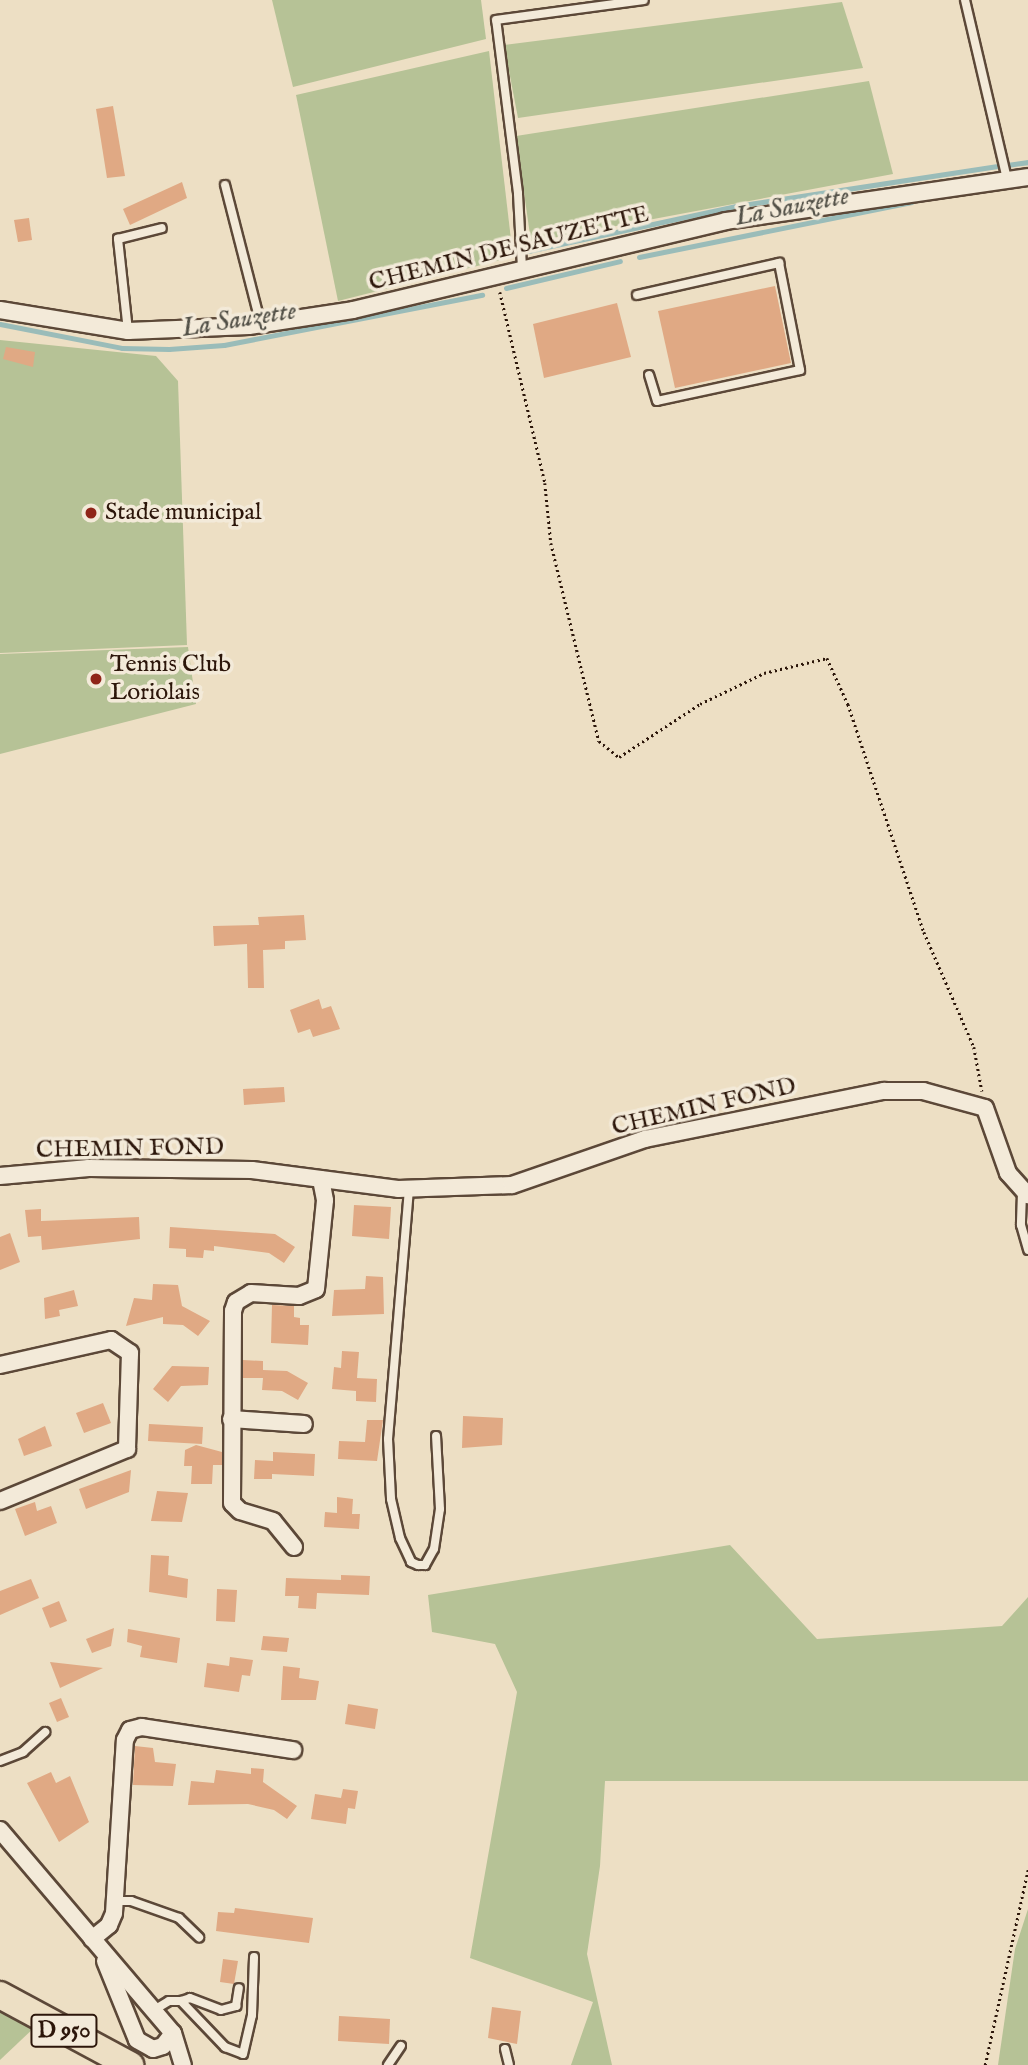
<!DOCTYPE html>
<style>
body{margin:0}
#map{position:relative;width:1028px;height:2065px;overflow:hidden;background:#eddfc4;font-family:"IM FELL English",serif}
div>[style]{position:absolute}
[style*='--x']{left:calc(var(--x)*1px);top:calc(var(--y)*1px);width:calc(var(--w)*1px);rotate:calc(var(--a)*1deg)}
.green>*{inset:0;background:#b6c296}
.stream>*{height:5px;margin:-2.5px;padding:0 2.5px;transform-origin:2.5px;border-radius:2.5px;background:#9abcb9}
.building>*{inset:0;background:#e0a984}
.path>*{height:2.5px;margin-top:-1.25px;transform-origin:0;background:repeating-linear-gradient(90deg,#2c160a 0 2px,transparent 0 5.5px)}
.roads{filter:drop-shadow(2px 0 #5c4838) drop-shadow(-2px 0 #5c4838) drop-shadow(0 2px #5c4838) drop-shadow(0 -2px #5c4838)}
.service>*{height:8px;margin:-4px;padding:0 4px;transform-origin:4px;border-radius:4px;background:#f3ead9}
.minor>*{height:16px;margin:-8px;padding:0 8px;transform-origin:8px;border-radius:8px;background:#f3ead9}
.primary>*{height:26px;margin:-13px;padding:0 13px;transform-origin:13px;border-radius:13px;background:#eddfc4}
.dots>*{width:19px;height:19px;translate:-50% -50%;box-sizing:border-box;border:4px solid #f3ead9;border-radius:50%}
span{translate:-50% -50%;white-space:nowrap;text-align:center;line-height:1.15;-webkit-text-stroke:7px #f3ead9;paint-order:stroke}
.shield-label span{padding:2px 5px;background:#f3ead9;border:2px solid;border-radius:5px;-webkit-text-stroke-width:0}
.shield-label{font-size:23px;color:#2c160a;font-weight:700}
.street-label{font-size:24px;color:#2c160a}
.poi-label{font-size:24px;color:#2c160a}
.left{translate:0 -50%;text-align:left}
.water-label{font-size:26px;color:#525047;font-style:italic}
</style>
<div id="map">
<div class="green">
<div style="clip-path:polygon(272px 0,481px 0,486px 39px,293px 87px)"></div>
<div style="clip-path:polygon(842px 2px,863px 68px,518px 118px,504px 45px)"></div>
<div style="clip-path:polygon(489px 51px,513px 257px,338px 301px,296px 95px)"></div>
<div style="clip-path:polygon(869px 81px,893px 174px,531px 242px,516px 136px)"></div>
<div style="clip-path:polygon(0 340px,156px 356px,178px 381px,187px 645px,0 653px)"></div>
<div style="clip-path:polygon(188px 647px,196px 704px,0 754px,0 654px)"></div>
<div style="clip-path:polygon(730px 1545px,817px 1639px,1002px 1626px,1028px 1597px,1028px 1781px,605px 1781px,600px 1866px,587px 1954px,612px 2065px,571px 2065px,593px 2002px,470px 1958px,517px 1692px,495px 1644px,432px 1632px,428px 1595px)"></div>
<div style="clip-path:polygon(1028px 1909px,1028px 2065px,998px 2065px,1015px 1949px)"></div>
<div style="clip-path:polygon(0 2005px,37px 2025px,0 2060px)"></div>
</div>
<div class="stream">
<div style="--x:1007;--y:165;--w:21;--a:-8"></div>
<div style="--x:528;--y:251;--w:213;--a:-12.2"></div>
<div style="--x:736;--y:206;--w:263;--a:-8.7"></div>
<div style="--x:639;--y:257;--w:278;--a:-11.4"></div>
<div style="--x:506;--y:288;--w:117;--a:-13.3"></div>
<div style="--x:0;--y:324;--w:124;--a:11.1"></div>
<div style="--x:122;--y:348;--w:47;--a:1.2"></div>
<div style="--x:169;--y:349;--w:55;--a:-4.2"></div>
<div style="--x:224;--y:345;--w:263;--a:-11"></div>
</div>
<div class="building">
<div style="clip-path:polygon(113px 106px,125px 176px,107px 178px,96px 109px)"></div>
<div style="clip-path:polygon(182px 182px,187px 198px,130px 225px,123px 209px)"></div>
<div style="clip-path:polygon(29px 218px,32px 240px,18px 242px,14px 220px)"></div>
<div style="clip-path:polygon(775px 286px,791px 363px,675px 388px,658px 311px)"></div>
<div style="clip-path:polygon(617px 303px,631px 357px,544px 378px,533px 324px)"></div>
<div style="clip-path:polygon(6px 347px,35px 352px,33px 367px,3px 359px)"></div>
<div style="clip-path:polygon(304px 915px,306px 940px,285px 941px,285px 949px,263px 950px,264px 988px,248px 988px,247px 944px,214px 946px,213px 926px,259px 925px,258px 917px)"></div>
<div style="clip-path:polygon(319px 999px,322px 1009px,331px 1006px,340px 1029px,313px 1037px,310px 1029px,298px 1033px,290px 1010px)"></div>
<div style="clip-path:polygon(284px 1087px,285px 1102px,244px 1105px,243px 1089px)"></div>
<div style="clip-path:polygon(354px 1205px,391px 1207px,389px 1239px,352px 1236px)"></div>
<div style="clip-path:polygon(41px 1209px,41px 1221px,139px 1217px,140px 1239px,42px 1250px,41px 1236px,28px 1237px,25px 1210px)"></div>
<div style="clip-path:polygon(170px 1227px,275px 1234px,295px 1247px,284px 1263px,269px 1253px,214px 1246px,214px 1251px,204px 1250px,203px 1258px,186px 1257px,186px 1249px,169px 1248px)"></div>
<div style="clip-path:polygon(10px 1233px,20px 1262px,0 1270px,0 1237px)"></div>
<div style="clip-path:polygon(366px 1276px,383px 1277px,384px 1314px,332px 1316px,334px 1290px,365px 1289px)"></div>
<div style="clip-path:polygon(153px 1284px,178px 1285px,182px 1306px,210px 1321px,198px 1336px,183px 1325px,163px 1324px,163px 1317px,126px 1326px,134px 1298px,152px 1300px)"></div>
<div style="clip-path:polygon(74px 1290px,78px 1306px,59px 1310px,60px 1316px,45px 1319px,44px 1298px)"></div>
<div style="clip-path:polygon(272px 1305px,294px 1306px,294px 1317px,300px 1318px,300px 1325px,309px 1325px,308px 1345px,271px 1343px)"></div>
<div style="clip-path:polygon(342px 1351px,359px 1352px,357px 1378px,377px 1379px,376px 1402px,356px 1401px,356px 1391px,332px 1389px,334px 1367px,341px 1368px)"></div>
<div style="clip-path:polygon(243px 1360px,263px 1361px,263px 1370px,287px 1371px,308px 1383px,298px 1400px,282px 1391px,262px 1390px,263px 1378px,243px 1378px)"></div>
<div style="clip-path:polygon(172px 1366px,209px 1367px,208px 1385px,181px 1386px,168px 1402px,153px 1389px)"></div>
<div style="clip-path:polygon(103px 1403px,111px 1423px,84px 1433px,76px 1413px)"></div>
<div style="clip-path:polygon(463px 1416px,503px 1418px,502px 1445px,462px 1448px)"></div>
<div style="clip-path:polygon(367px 1420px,383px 1420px,377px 1461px,338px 1459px,339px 1441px,365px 1442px)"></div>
<div style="clip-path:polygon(149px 1424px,203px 1427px,202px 1444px,148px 1441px)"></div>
<div style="clip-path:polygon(45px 1426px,52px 1446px,24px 1456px,18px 1439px)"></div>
<div style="clip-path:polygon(196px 1445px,222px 1452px,222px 1465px,213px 1465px,212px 1484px,191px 1484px,192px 1466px,184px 1466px,185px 1450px)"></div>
<div style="clip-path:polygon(273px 1452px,315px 1454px,314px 1476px,272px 1474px,272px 1479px,254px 1479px,255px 1460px,273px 1461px)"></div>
<div style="clip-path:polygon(131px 1470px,129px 1492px,86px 1509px,79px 1489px)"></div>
<div style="clip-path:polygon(157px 1491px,188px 1493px,182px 1522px,151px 1521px)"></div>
<div style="clip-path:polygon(337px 1497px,353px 1499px,352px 1514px,360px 1514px,359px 1529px,324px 1527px,325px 1512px,337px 1513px)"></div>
<div style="clip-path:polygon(35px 1502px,37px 1511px,51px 1506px,57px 1523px,25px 1536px,15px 1509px)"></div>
<div style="clip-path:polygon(151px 1555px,169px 1556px,168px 1575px,188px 1579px,187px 1598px,149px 1592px)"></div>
<div style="clip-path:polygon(341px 1575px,370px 1576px,369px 1595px,317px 1593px,316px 1609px,298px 1608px,299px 1596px,285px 1596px,286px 1578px,341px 1580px)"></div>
<div style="clip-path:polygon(31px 1579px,39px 1598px,0 1615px,0 1591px)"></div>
<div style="clip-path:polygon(217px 1589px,237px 1590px,235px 1622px,216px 1621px)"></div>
<div style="clip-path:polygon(59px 1601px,67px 1621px,50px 1628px,42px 1608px)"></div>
<div style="clip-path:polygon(114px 1628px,111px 1646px,92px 1653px,86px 1639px)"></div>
<div style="clip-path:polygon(128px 1629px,180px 1638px,177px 1663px,140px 1657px,142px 1646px,127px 1642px)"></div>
<div style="clip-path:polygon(263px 1636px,289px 1638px,287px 1652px,261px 1650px)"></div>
<div style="clip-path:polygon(230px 1657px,253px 1660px,250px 1676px,242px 1675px,239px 1692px,204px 1687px,207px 1663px,229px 1666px)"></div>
<div style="clip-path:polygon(50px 1662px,103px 1668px,60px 1688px)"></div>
<div style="clip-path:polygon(283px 1666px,300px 1668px,299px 1678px,319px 1681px,316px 1700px,281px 1700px)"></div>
<div style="clip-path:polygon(61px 1698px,69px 1717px,57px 1722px,49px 1703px)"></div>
<div style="clip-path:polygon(348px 1704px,378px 1709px,375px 1729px,345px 1724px)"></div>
<div style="clip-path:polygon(135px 1746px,153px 1748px,155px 1762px,176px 1764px,173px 1786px,133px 1785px)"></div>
<div style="clip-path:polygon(251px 1768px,264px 1769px,263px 1782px,297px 1806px,287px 1819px,274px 1810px,248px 1804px,188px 1805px,191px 1781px,214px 1783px,216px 1770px,251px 1774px)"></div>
<div style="clip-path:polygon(51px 1772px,56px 1783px,70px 1776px,89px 1822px,59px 1842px,27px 1783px)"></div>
<div style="clip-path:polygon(343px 1789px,358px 1791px,355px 1809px,348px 1808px,346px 1824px,311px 1819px,315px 1794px,341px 1798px)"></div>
<div style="clip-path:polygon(235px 1908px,313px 1918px,309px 1943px,216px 1931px,218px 1912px,234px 1913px)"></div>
<div style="clip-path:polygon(223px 1959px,238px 1961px,234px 1984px,220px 1982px)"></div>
<div style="clip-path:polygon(492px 2007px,521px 2011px,517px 2044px,488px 2038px)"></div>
<div style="clip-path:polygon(339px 2016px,390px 2019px,389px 2044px,338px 2041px)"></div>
</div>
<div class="path">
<div style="--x:500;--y:292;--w:196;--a:76.7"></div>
<div style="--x:545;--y:483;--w:60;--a:84.3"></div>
<div style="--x:551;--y:543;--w:204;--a:76.4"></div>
<div style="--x:599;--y:741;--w:26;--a:39"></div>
<div style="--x:619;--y:757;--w:97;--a:-33.2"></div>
<div style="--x:700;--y:704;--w:71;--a:-25.8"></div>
<div style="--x:764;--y:673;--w:65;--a:-13.4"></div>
<div style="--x:827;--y:658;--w:51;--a:65.5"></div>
<div style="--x:848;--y:704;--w:240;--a:71.6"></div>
<div style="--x:924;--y:932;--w:125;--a:66.5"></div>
<div style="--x:974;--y:1047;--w:45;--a:79.7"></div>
<div style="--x:985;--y:2065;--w:200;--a:-77.6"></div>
</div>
<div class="roads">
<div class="service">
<div style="--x:965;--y:0;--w:184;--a:76.8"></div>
<div style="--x:225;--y:185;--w:145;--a:75.6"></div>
<div style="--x:522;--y:268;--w:75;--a:-93.1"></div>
<div style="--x:518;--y:193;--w:174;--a:-97.2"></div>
<div style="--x:496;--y:20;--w:149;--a:-7.7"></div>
<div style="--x:637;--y:295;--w:146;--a:-12.7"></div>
<div style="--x:779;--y:263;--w:109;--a:78.9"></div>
<div style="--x:800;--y:370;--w:146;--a:167.8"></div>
<div style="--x:657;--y:401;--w:27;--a:-107"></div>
<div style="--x:128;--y:331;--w:93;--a:-96.2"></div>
<div style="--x:118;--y:239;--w:45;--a:-14"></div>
<div style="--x:409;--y:1189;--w:251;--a:94.8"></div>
<div style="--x:388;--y:1439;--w:60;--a:87.1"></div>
<div style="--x:391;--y:1499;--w:40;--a:77"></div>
<div style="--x:400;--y:1538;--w:26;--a:65"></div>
<div style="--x:411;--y:1562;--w:8;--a:23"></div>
<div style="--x:418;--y:1565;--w:7;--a:0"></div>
<div style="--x:425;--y:1565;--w:18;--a:-61"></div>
<div style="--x:434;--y:1549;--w:40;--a:-81.5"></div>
<div style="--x:440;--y:1509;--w:73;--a:-93.1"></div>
<div style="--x:1022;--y:1193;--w:32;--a:92"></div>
<div style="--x:1021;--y:1225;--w:26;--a:74"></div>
<div style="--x:0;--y:1761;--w:25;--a:-21"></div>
<div style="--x:23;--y:1752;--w:30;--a:-42"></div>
<div style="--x:115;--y:1901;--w:16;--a:0"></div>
<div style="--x:131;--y:1901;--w:51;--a:19.5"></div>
<div style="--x:179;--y:1918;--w:28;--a:44"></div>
<div style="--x:181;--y:2001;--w:9;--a:-18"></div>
<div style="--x:190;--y:1998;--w:33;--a:21"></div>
<div style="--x:221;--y:2010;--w:16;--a:-15"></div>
<div style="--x:236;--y:2006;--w:18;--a:-81"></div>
<div style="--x:154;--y:2010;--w:17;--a:-31"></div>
<div style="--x:169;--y:2001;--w:12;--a:0"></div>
<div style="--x:181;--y:2001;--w:64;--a:46.3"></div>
<div style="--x:225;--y:2047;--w:19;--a:21"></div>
<div style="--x:243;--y:2054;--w:40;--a:-77"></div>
<div style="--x:252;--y:2015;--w:58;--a:-88"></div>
<div style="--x:505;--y:2049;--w:16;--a:76"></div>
<div style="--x:388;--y:2065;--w:23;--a:-56"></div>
</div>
<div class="minor">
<div style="--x:0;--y:310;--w:130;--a:9.3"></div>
<div style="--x:128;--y:331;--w:121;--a:-2.4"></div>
<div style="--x:249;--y:326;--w:105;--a:-8.7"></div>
<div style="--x:353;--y:310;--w:383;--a:-13.4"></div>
<div style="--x:726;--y:221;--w:305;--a:-8.3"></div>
<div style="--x:0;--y:1176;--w:89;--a:-5.1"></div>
<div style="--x:89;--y:1168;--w:163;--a:0.7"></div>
<div style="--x:252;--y:1170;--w:147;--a:7.4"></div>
<div style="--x:398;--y:1189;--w:114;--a:-2"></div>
<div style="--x:512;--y:1185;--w:141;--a:-19.1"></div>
<div style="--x:645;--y:1139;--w:244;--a:-11.4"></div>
<div style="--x:884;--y:1091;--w:39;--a:0"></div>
<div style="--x:923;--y:1091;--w:64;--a:15.3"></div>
<div style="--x:985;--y:1108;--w:69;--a:70.5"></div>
<div style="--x:1008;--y:1173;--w:30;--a:48"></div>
<div style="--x:0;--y:1365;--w:114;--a:-12.7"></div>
<div style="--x:111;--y:1340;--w:23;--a:34"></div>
<div style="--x:130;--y:1353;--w:96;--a:91.8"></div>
<div style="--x:127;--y:1449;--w:137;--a:157.7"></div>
<div style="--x:231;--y:1419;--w:73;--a:3.9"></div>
<div style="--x:294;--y:1547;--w:33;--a:-129"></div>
<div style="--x:273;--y:1521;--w:34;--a:-163"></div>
<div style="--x:240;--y:1511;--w:11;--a:-135"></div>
<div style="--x:232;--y:1503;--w:192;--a:-89.7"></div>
<div style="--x:233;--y:1311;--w:9;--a:-72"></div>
<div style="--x:236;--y:1302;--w:17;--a:-31"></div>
<div style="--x:251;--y:1293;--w:48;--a:3.6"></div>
<div style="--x:299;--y:1296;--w:18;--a:-22"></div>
<div style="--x:316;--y:1289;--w:89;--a:-84.2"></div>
<div style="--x:325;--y:1200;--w:21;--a:-101"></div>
<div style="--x:0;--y:1830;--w:267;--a:49.6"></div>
<div style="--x:173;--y:2033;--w:34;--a:73"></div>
<div style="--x:92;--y:1939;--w:22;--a:-39"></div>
<div style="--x:109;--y:1925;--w:13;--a:-67"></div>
<div style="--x:114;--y:1913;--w:173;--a:-86.4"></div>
<div style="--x:125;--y:1740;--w:11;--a:-63"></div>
<div style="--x:130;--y:1730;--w:12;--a:-14"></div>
<div style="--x:142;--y:1727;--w:153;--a:8.7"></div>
<div style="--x:105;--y:1961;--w:85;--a:67.9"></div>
<div style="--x:137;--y:2040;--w:18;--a:29"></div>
<div style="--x:153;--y:2049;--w:10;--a:-17"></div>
<div style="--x:163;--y:2046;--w:16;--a:-52"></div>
</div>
<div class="primary">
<div style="--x:0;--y:1995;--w:148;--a:28.3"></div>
</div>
</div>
<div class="dots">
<div style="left:91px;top:513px;background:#8f2418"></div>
<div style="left:96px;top:679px;background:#8f2418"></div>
</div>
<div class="shield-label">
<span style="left:64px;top:2031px">D 950</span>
</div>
<div class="street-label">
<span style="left:509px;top:249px;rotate:-14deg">CHEMIN DE SAUZETTE</span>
<span style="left:704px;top:1107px;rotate:-13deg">CHEMIN FOND</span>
<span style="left:130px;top:1149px;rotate:-1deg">CHEMIN FOND</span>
</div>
<div class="poi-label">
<span class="left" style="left:105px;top:513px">Stade municipal</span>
<span class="left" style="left:110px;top:679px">Tennis Club<br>Loriolais</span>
</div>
<div class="water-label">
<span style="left:792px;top:207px;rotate:-11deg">La Sauzette</span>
<span style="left:239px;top:320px;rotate:-9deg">La Sauzette</span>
</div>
</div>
